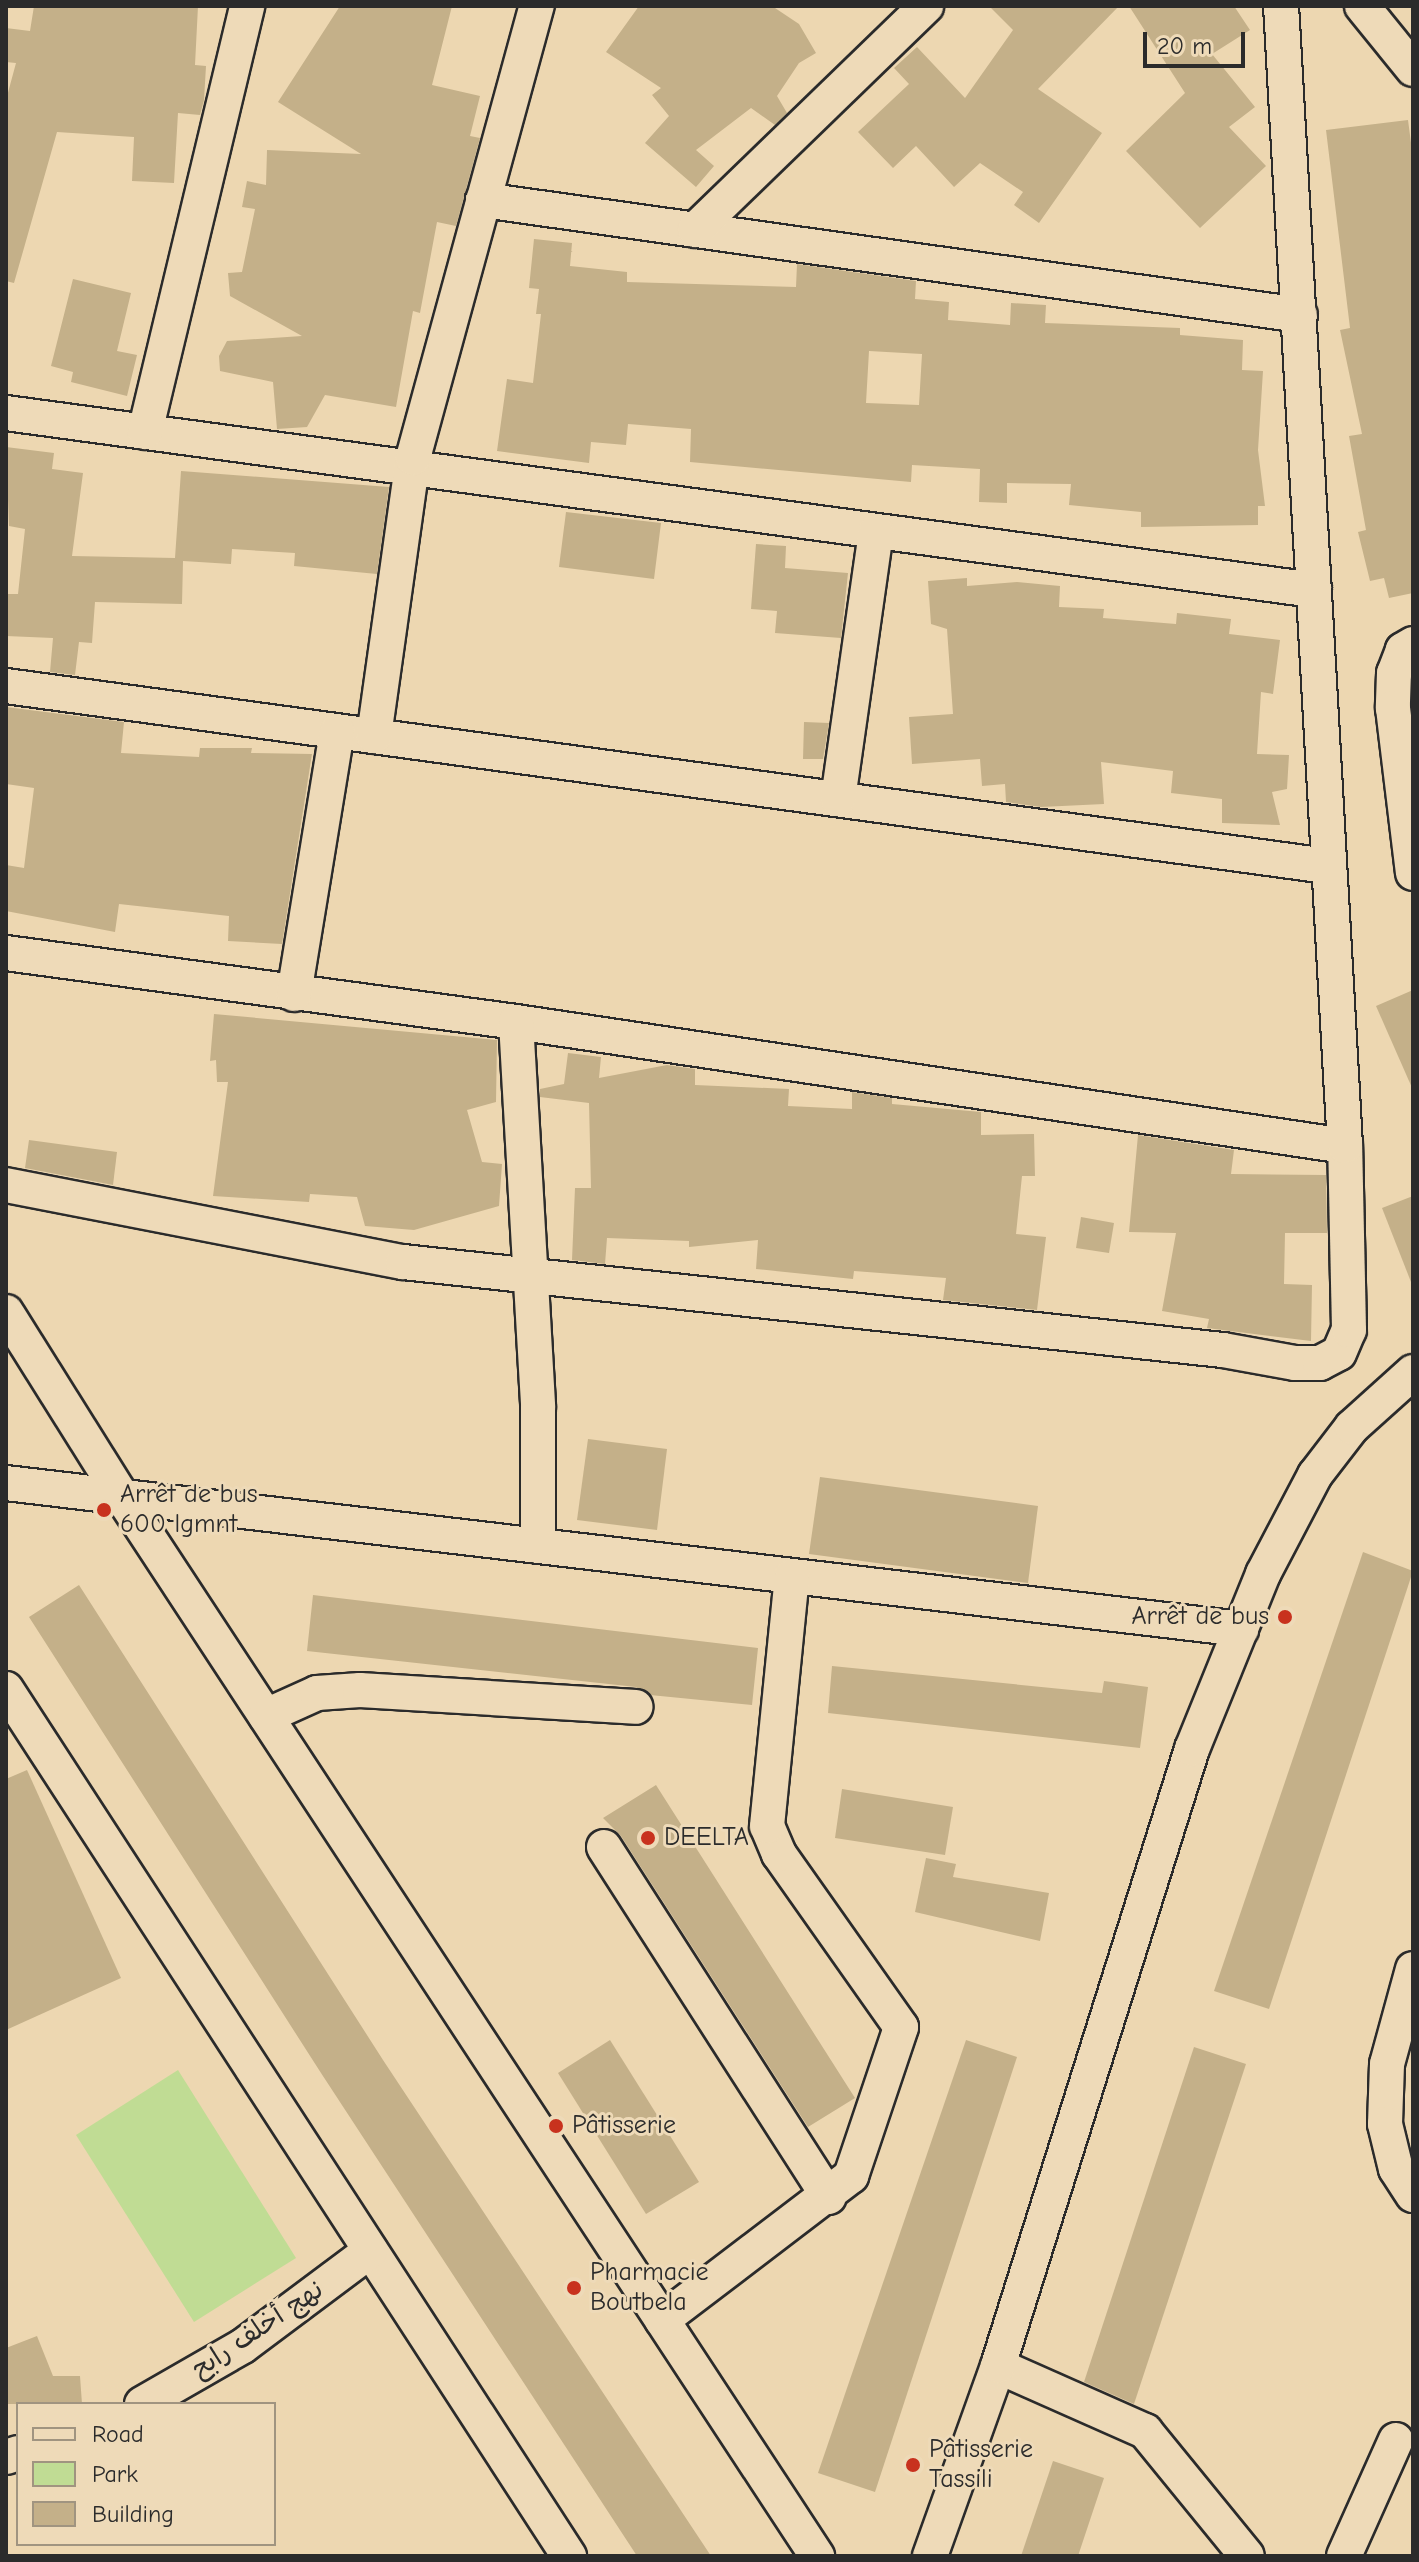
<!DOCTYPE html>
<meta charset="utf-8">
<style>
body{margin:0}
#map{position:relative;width:1419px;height:2562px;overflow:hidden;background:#edd7b1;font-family:"Comic Neue","Playpen Sans Arabic",sans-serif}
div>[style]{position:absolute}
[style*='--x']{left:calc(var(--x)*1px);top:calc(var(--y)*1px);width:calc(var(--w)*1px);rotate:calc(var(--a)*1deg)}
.green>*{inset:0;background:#c0dc94}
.building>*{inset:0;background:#c4b089}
.roads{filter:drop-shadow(2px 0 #2b2b2b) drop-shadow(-2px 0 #2b2b2b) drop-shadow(0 2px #2b2b2b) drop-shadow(0 -2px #2b2b2b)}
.minor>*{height:34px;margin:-17px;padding:0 17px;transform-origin:17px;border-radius:17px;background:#eedab8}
.dots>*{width:22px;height:22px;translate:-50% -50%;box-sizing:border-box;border:4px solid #eedab8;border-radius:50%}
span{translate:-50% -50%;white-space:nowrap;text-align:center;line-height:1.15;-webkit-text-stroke:6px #eedab8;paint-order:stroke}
.poi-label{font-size:26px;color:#2b2b2b}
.left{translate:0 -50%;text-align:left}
.right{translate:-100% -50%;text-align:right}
.street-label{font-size:26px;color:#2b2b2b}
.frame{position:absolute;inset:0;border:8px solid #2b2b2b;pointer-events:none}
.legend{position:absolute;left:16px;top:2402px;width:260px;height:144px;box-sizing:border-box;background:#eedab8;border:2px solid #a09480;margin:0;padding:10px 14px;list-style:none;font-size:24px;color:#2b2b2b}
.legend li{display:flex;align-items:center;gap:16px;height:40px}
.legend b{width:40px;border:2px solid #a09480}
.scale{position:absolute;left:1143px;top:32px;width:102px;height:36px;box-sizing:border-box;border:4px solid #2b2b2b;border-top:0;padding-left:10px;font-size:24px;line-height:28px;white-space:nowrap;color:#2b2b2b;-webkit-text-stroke:6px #eedab8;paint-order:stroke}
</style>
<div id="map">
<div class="green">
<div style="clip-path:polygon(178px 2070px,296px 2258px,194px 2322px,76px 2135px)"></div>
</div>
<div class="building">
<div style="clip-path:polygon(34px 6px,198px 6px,195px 65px,206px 66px,204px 100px,200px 115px,178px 113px,174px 183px,132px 181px,134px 137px,57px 132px,14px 283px,6px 281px,6px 100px,16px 63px,6px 62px,6px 28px,30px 31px)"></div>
<div style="clip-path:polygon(340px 6px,452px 6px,432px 85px,480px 96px,470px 136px,480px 138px,456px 226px,437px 222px,420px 313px,413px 311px,396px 407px,325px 395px,307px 427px,277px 429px,273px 382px,220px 371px,219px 356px,227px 341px,302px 336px,230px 296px,228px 273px,242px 272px,255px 209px,242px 207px,247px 181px,266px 185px,267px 150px,361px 154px,278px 102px)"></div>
<div style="clip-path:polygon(639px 6px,772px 6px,799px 24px,816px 53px,799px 63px,777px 96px,787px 113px,775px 125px,751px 108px,696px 150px,714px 166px,696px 187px,645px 143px,669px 116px,652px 95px,661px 88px,606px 52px)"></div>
<div style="clip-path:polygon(989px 6px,1119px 6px,1038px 89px,1102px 133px,1039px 223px,1014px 205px,1023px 192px,980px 163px,954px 187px,916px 146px,893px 168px,858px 132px,909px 84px,894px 68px,917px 47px,965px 98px,1013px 30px)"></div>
<div style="clip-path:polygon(1129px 6px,1234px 6px,1250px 30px,1212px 54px,1255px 107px,1229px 127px,1266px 166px,1200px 228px,1126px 151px,1185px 93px)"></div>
<div style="clip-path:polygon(1408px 120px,1413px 158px,1413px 593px,1389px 598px,1384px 578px,1370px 581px,1358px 532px,1366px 530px,1349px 436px,1362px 434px,1340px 330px,1350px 328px,1326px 130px)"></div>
<div style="clip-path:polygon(evenodd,534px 239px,572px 243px,570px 266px,627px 272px,627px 282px,796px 287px,797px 264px,916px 281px,915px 299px,949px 302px,948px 320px,1010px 325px,1011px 303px,1046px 305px,1045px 323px,1180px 328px,1180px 335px,1243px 340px,1242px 370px,1263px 371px,1258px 450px,1265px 506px,1258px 506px,1258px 525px,1141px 527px,1141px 512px,1069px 505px,1071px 484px,1007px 483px,1007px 503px,979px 502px,980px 469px,912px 465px,911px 482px,690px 462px,691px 429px,628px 424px,626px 445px,591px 442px,589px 463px,497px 451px,507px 379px,533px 383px,541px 314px,536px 314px,539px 289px,529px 288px,534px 239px,869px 351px,922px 354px,919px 405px,866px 403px,869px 351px)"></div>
<div style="clip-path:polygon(73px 279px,131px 293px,117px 351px,137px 355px,127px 396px,71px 382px,73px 372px,51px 366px)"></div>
<div style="clip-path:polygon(6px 447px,54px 453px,52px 469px,83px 473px,72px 556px,175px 558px,181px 471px,389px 487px,377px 574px,294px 566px,295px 553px,232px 549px,231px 564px,183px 561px,182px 604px,95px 602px,92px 643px,79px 642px,75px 675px,50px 672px,53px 638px,6px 636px,6px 594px,18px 594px,25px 529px,9px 526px)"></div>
<div style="clip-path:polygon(566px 512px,661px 523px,654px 579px,559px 567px)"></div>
<div style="clip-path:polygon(756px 544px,786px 546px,785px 568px,848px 573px,841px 638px,775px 633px,777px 611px,751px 609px)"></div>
<div style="clip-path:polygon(967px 578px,967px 586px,1017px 582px,1060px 586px,1059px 607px,1104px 609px,1103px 618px,1176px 624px,1177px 613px,1231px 619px,1229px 634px,1280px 640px,1273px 694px,1261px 692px,1257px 754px,1289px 755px,1287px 789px,1272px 792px,1280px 825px,1222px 823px,1222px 799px,1171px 793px,1173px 771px,1101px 762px,1104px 804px,1041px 807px,1006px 802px,1005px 784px,982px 786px,980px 759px,912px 764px,909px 717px,953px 714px,947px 629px,931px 624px,928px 581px)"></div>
<div style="clip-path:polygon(6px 707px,124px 722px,121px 753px,199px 757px,200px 748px,252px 748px,251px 753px,312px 754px,282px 944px,228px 941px,229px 916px,119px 904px,115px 932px,6px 911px,6px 865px,24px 868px,34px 788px,6px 784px)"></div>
<div style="clip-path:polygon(804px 722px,829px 723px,823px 759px,803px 759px)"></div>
<div style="clip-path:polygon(1413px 990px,1413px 1090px,1376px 1006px)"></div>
<div style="clip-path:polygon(214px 1014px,497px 1040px,496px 1102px,467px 1110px,482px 1162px,502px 1164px,499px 1206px,414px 1230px,365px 1226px,357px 1197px,310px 1194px,309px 1202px,213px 1196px,228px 1082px,217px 1082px,216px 1060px,210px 1061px)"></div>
<div style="clip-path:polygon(568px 1053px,601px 1057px,599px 1078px,667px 1065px,695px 1069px,695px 1085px,789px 1089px,788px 1106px,852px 1109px,852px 1092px,892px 1098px,892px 1104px,981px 1112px,981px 1135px,1034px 1134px,1035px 1176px,1022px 1176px,1016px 1234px,1046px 1237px,1037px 1310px,943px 1300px,946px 1278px,854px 1271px,853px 1279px,756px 1269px,758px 1240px,689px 1247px,689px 1241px,607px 1238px,605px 1264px,572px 1260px,575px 1188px,591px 1188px,589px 1103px,540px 1097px,540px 1089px,564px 1084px)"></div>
<div style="clip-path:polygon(1138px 1135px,1234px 1150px,1231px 1174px,1326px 1175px,1327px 1233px,1285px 1233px,1284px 1284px,1312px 1285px,1311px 1341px,1207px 1328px,1209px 1319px,1162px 1311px,1176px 1233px,1129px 1232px)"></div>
<div style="clip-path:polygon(29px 1140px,117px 1152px,113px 1185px,25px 1168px)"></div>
<div style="clip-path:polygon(1413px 1196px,1413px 1282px,1411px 1282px,1382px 1208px)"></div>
<div style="clip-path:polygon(1081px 1217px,1114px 1223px,1109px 1253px,1076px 1248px)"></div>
<div style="clip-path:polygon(588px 1439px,667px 1449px,657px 1530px,577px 1520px)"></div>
<div style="clip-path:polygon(820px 1477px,1038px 1506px,1028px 1583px,809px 1554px)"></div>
<div style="clip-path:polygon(1363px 1552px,1413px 1571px,1269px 2009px,1214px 1991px)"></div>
<div style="clip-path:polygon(79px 1585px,383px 2060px,711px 2556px,637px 2556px,321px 2073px,29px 1617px)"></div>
<div style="clip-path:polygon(313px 1595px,758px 1648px,752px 1705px,650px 1695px,636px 1687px,307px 1651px)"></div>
<div style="clip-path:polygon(832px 1666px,1102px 1693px,1104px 1681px,1148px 1687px,1140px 1748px,828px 1713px)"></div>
<div style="clip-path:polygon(27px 1770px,121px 1978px,6px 2030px,6px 1779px)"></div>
<div style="clip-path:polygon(656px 1785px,855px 2098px,808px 2127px,621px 1836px,603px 1818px)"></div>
<div style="clip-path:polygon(842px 1789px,953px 1807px,945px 1855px,835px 1838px)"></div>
<div style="clip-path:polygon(926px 1858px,956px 1864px,953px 1877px,1049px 1893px,1040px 1941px,915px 1912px)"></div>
<div style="clip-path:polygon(610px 2040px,699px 2182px,646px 2214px,558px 2073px)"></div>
<div style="clip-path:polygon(966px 2040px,1017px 2057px,875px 2492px,818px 2473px)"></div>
<div style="clip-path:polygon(1194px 2047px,1246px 2064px,1134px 2404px,1084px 2382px)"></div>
<div style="clip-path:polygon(37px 2336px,53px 2376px,80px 2376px,82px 2404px,6px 2404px,6px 2348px)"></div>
<div style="clip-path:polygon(1053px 2461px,1104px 2478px,1078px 2556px,1021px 2556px)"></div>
</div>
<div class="roads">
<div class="minor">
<div style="--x:1362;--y:6;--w:81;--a:51"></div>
<div style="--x:483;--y:200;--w:825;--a:8.01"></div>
<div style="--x:695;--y:230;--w:322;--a:-44.1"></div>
<div style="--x:6;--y:413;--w:1320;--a:7.71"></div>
<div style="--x:145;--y:432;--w:438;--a:-76.5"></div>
<div style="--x:1413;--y:644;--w:12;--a:149"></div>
<div style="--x:1403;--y:650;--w:25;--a:111"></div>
<div style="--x:1394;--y:673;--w:35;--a:92"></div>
<div style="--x:1393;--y:708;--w:166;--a:83.1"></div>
<div style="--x:6;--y:686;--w:1333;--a:7.76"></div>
<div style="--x:374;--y:736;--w:281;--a:-82"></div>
<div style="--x:413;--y:458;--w:469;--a:-74.7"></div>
<div style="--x:838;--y:799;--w:270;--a:-81.9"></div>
<div style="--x:6;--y:953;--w:515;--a:7.7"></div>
<div style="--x:516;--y:1022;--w:838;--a:8.51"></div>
<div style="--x:294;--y:994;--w:266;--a:-80.7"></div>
<div style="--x:516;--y:1022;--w:386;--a:86.7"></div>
<div style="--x:538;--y:1407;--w:139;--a:90"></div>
<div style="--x:6;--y:1185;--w:404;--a:11"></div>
<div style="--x:403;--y:1262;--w:825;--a:6.13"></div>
<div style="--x:1223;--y:1350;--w:73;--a:10.2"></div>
<div style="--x:1295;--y:1363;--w:25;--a:0"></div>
<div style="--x:1320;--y:1363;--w:21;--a:-28"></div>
<div style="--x:1339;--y:1353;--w:25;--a:-67"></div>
<div style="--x:1349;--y:1330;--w:184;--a:-91.2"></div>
<div style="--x:1345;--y:1146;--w:1142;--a:-93.21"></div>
<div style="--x:6;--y:1312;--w:218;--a:57.9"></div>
<div style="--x:122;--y:1497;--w:1267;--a:56.72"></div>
<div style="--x:6;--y:1483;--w:1244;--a:6.74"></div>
<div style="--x:6;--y:1689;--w:1034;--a:57"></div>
<div style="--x:266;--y:1716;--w:56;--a:-24.3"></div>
<div style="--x:317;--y:1693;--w:43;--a:-4"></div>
<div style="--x:360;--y:1690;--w:276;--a:3.5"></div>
<div style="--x:604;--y:1847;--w:416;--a:57.3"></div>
<div style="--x:1413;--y:1969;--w:98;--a:105.3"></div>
<div style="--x:1387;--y:2064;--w:60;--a:91.9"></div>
<div style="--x:1385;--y:2124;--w:46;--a:76.3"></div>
<div style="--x:1396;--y:2169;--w:31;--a:57"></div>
<div style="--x:662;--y:2320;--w:238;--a:-37.3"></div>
<div style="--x:851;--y:2176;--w:157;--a:-71.4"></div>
<div style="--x:901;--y:2027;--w:212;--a:-125.2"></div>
<div style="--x:779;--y:1854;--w:30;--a:-113"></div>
<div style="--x:767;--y:1826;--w:251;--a:-84.3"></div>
<div style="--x:998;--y:2366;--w:161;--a:23.9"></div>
<div style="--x:1145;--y:2431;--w:161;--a:50.8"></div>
<div style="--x:142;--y:2404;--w:116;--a:-29.9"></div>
<div style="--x:243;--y:2346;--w:159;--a:-36.8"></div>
<div style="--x:6;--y:2457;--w:13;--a:-18"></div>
<div style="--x:930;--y:2556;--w:202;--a:-70.3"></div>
<div style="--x:998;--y:2366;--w:647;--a:-72.55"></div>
<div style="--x:1192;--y:1749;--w:189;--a:-67.9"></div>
<div style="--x:1263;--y:1574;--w:112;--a:-62.3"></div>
<div style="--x:1315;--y:1475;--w:61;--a:-52.4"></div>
<div style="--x:1352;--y:1427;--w:82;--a:-42"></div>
<div style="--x:1344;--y:2556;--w:127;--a:-65.9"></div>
</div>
</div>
<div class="dots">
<div style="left:104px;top:1510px;background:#c8321e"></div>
<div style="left:1285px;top:1617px;background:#c8321e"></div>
<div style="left:648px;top:1838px;background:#c8321e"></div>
<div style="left:556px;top:2126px;background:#c8321e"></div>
<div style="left:574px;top:2288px;background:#c8321e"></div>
<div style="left:913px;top:2465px;background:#c8321e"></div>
</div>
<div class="poi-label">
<span class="left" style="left:120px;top:1510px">Arrêt de bus<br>600 lgmnt</span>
<span class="right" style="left:1269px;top:1617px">Arrêt de bus</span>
<span class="left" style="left:664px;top:1838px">DEELTA</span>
<span class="left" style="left:572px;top:2126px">Pâtisserie</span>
<span class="left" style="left:590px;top:2288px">Pharmacie<br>Boutbela</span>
<span class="left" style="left:929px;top:2465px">Pâtisserie<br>Tassili</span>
</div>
<div class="street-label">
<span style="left:258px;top:2330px;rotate:-34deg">نهج أخلف رابح</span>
</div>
<div class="frame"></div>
<ul class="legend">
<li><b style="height:10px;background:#eedab8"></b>Road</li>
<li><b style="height:22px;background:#c0dc94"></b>Park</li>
<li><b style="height:22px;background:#c4b089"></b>Building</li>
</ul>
<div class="scale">20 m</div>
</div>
